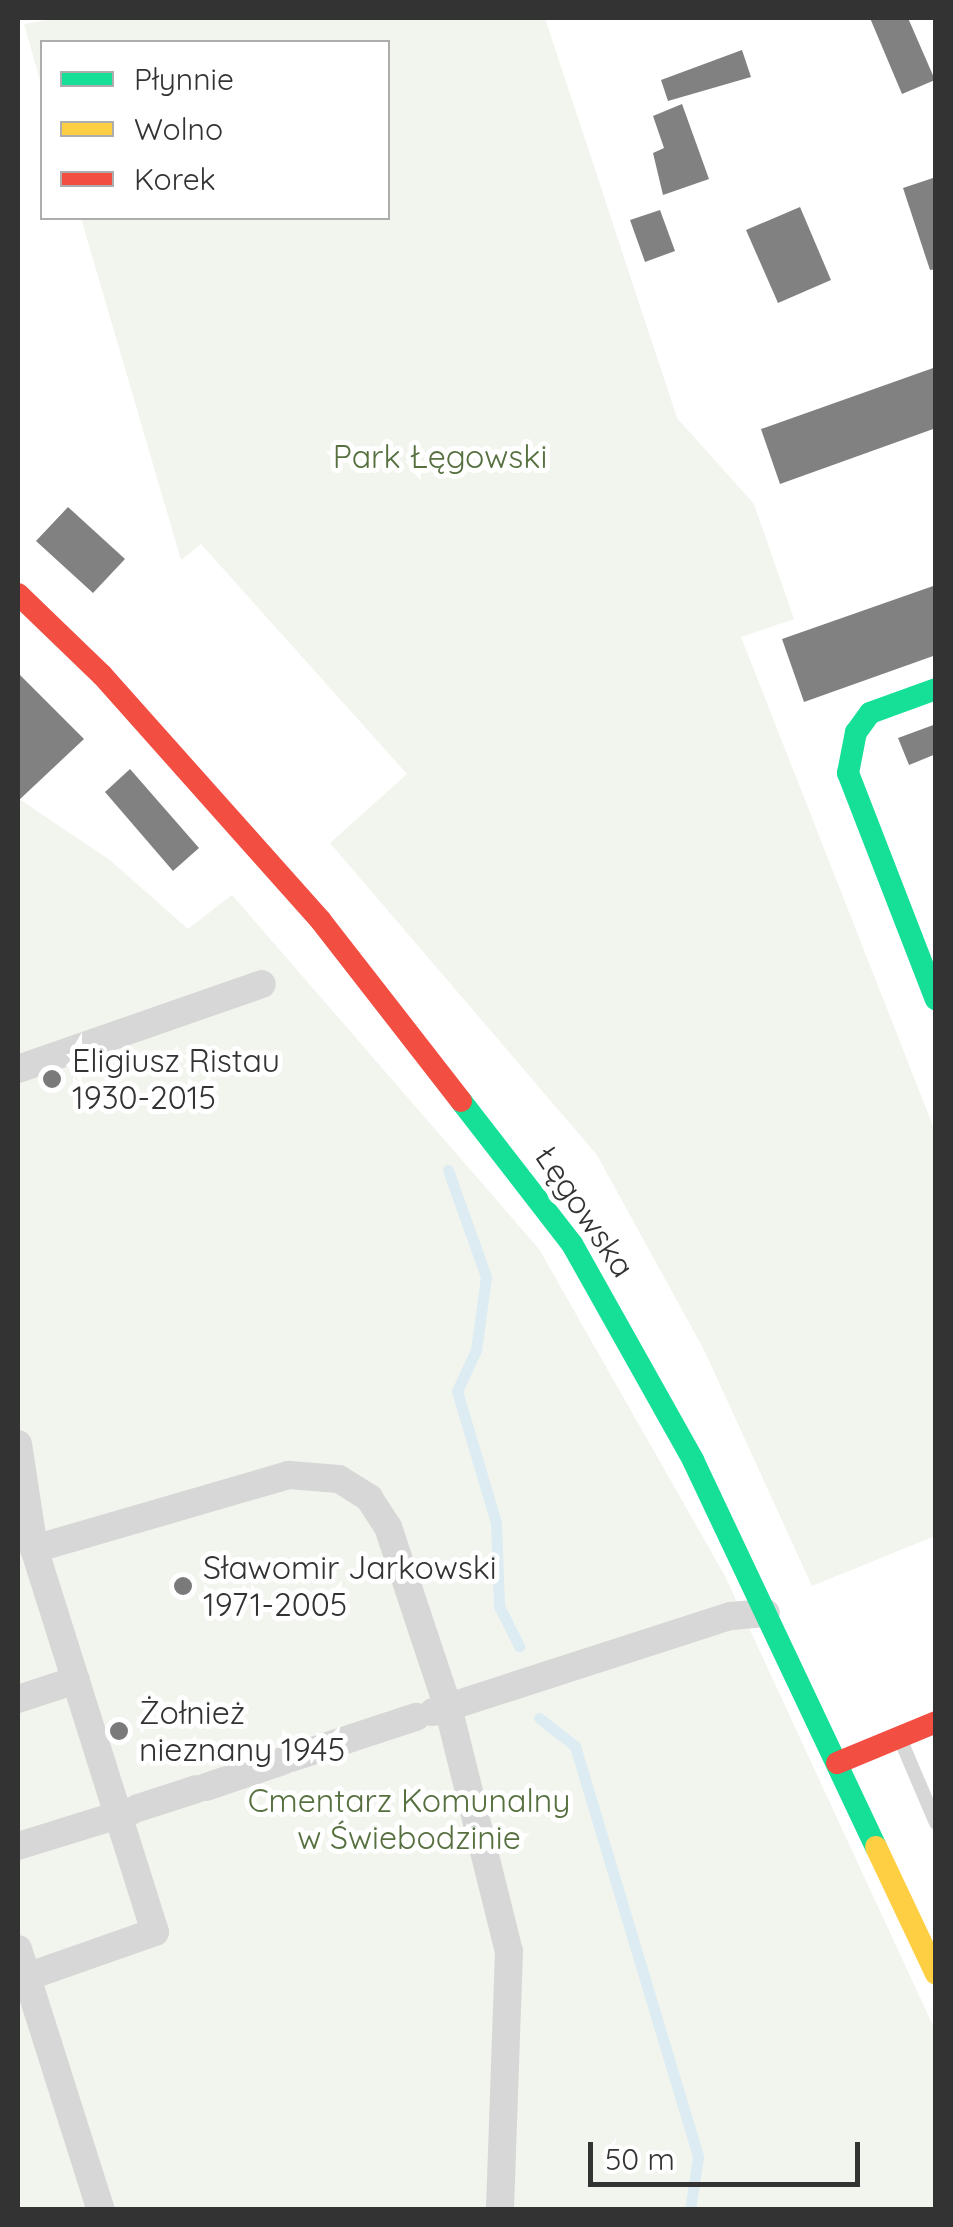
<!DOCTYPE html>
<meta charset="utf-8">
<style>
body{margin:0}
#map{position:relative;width:953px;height:2227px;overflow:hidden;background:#fff;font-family:Quicksand,sans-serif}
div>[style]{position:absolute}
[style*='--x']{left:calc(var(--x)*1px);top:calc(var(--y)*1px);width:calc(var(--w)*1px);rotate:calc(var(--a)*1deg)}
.green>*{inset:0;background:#f1f5ed}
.stream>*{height:11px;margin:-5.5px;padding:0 5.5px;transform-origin:5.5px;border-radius:5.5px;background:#ddebf3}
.building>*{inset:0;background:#818181}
.lane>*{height:14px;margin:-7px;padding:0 7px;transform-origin:7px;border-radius:7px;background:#d7d7d7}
.street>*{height:28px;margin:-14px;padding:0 14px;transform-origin:14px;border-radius:14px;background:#d7d7d7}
.fast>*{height:22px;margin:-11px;padding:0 11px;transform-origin:11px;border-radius:11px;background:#16e098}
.slow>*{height:22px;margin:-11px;padding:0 11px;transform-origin:11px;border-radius:11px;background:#ffcf43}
.jam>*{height:22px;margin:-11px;padding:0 11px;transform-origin:11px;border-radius:11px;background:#f24e42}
.dots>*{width:28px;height:28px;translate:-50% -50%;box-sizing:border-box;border:5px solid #fff;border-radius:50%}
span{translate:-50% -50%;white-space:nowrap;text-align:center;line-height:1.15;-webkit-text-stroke:10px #fff;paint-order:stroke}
.park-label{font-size:32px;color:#56703f}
.poi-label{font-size:32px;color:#333}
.left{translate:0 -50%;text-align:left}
.street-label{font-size:32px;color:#333}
.frame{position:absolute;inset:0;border:20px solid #333;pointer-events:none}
.legend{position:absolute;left:40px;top:40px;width:350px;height:180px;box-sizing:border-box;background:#fff;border:2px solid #adadad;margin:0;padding:12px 18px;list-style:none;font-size:30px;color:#333}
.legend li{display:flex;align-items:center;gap:20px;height:50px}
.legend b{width:50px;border:2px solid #adadad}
.scale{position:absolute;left:588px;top:2142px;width:272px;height:45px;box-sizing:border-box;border:5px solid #333;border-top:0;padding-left:12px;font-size:30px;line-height:35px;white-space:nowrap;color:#333;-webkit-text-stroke:8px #fff;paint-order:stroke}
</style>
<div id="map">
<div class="green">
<div style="clip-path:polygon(60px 18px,545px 18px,677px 418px,754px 504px,794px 619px,741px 637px,935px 1131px,935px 1536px,812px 1586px,704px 1350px,597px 1155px,330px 843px,407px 774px,201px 544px,181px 560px,81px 218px,388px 218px,388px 42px,42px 42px,42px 87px,24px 24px)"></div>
<div style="clip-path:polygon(18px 798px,111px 861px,188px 929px,232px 895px,539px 1249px,725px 1576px,936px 2032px,935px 2209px,18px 2210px)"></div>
</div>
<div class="stream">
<div style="--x:448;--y:1170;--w:114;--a:70.4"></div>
<div style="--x:486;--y:1277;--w:74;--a:97.8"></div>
<div style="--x:476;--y:1350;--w:45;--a:114.9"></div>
<div style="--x:457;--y:1391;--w:138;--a:73.5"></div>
<div style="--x:496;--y:1523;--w:83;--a:87.9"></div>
<div style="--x:499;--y:1606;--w:45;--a:63.4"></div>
<div style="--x:539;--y:1718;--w:46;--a:37.9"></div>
<div style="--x:575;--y:1746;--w:429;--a:73.3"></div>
<div style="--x:698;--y:2157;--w:54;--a:98.6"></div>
</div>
<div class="building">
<div style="clip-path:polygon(870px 18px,908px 18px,935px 80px,902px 94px)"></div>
<div style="clip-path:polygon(742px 50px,751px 77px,668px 101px,661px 80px)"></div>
<div style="clip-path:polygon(682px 104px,709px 179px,663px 195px,653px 153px,664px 148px,653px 116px)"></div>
<div style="clip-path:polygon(936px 177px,936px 269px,930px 270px,903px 188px)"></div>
<div style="clip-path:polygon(800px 207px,831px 280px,778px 303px,746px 230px)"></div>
<div style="clip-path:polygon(660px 210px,675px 251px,645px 262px,630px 220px)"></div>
<div style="clip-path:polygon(936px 367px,936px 428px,780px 484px,761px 429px)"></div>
<div style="clip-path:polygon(68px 507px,125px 559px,93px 593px,36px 541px)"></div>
<div style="clip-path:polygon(936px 585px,936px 655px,804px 702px,782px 639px)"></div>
<div style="clip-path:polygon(18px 673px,84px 739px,18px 801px)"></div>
<div style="clip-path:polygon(936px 724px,936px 754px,909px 765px,898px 738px)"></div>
<div style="clip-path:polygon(130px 769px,199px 848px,173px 871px,105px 792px)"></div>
</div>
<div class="lane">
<div style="--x:901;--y:1741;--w:89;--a:66.9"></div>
</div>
<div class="street">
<div style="--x:18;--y:1069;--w:258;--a:-19.2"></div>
<div style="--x:18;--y:1444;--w:106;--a:81.3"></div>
<div style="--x:34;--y:1549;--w:266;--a:-16.2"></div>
<div style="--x:289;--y:1475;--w:50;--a:4.6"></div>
<div style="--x:339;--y:1479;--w:36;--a:32"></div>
<div style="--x:369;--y:1498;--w:35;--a:57"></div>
<div style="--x:388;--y:1527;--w:190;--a:71.6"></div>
<div style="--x:448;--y:1707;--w:252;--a:76"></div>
<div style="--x:509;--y:1951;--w:259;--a:92"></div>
<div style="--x:18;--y:1699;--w:61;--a:-18.1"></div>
<div style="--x:433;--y:1712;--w:313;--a:-17.9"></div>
<div style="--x:731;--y:1616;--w:35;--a:-5"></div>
<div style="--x:291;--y:1758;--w:132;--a:-18.2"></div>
<div style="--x:206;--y:1787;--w:81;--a:-18.7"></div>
<div style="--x:138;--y:1808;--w:62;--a:-17.9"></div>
<div style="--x:18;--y:1846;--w:118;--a:-17.2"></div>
<div style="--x:18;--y:1949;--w:274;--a:72.4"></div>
<div style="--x:18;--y:1980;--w:145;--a:-19.3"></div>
<div style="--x:155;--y:1932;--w:402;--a:-107.5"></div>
</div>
<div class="fast">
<div style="--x:936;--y:689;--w:70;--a:160"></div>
<div style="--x:870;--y:713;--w:24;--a:126"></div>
<div style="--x:856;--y:732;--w:42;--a:101"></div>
<div style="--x:848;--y:773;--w:243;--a:68.8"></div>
<div style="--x:461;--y:1101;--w:181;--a:52.2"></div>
<div style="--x:572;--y:1244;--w:248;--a:60.7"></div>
<div style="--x:693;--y:1460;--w:428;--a:64.7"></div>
</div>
<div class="slow">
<div style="--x:876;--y:1847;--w:140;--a:64.7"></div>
</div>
<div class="jam">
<div style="--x:18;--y:594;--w:117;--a:44"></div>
<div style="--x:102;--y:675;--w:329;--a:48.3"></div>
<div style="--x:321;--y:921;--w:228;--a:52.1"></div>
<div style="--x:837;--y:1763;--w:107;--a:-22.5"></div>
</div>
<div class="dots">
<div style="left:52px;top:1079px;background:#7a7a7a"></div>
<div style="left:183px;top:1586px;background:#7a7a7a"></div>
<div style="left:119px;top:1731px;background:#7a7a7a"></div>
</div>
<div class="park-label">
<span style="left:440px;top:456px">Park Łęgowski</span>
<span style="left:409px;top:1819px">Cmentarz Komunalny<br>w Świebodzinie</span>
</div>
<div class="poi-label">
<span class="left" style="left:72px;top:1079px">Eligiusz Ristau<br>1930-2015</span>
<span class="left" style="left:203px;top:1586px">Sławomir Jarkowski<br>1971-2005</span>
<span class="left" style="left:139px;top:1731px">Żołnież<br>nieznany 1945</span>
</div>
<div class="street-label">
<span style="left:585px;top:1211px;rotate:56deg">Łęgowska</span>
</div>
<div class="frame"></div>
<ul class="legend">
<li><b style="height:12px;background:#16e098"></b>Płynnie</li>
<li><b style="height:12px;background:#ffcf43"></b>Wolno</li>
<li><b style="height:12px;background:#f24e42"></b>Korek</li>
</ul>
<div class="scale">50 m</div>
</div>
